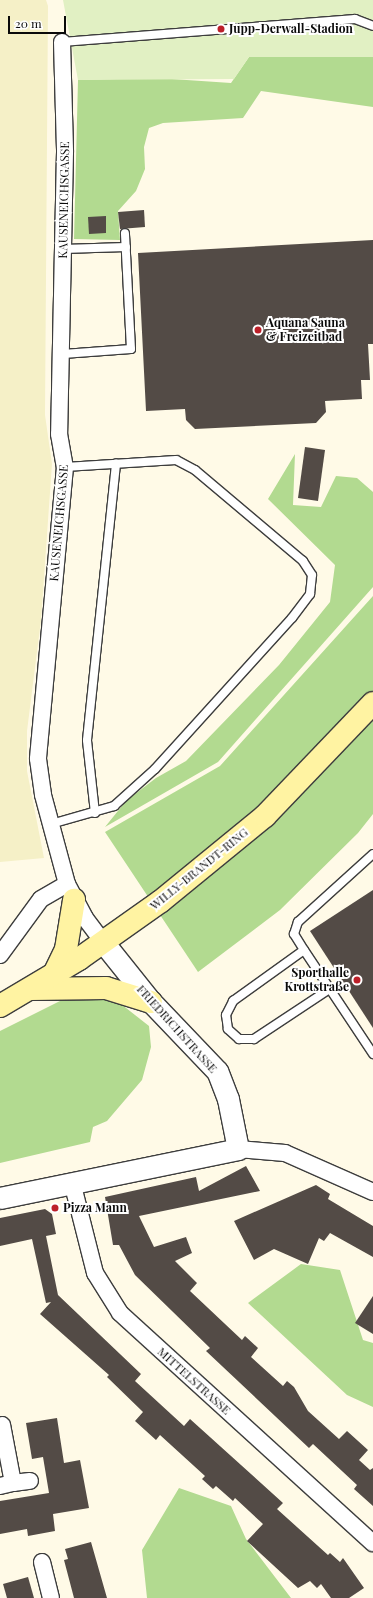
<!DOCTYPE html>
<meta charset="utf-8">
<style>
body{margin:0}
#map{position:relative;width:373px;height:1598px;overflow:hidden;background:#fffae7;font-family:"Playfair Display",serif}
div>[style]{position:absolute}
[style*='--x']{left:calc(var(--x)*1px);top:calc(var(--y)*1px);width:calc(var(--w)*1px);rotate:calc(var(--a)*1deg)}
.farmland>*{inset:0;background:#f5f0c7}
.forest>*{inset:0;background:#b2da90}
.pitch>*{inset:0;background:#e1f0c3}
.building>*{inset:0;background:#534b46}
.roads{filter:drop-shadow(1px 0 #3d3d3d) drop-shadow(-1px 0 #3d3d3d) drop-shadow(0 1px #3d3d3d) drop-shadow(0 -1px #3d3d3d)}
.service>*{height:8px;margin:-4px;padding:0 4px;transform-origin:4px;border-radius:4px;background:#fff}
.minor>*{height:16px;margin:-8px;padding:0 8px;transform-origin:8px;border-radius:8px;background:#fff}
.tertiary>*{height:21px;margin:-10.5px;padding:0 10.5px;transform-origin:10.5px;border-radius:10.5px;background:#fff}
.secondary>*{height:22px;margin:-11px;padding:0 11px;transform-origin:11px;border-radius:11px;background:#fff3a2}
.dots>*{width:11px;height:11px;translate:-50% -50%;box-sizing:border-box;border:2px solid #fff;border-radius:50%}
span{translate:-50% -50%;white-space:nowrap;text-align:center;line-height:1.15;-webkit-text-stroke:4px #fff;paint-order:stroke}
.poi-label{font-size:12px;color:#0a0a0a;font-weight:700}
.left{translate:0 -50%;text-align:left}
.right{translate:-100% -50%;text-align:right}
.street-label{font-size:12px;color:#0a0a0a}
.scale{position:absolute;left:8px;top:16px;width:58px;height:18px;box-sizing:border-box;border:2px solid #0a0a0a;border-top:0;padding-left:5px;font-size:12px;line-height:14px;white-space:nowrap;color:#0a0a0a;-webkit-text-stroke:3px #fff;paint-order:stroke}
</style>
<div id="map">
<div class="farmland">
<div style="clip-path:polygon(0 0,46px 0,48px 6px,45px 415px,52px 464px,41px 620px,27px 731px,27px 771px,44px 858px,0 862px)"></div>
</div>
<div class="forest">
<div style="clip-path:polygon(249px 57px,373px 57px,373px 107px,261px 91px,243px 118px,163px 123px,149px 128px,144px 147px,145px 169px,136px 191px,118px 211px,120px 240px,74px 239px,78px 80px,157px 78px,231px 83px)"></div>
<div style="clip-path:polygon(295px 454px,293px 505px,321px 507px,336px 476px,357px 478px,373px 492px,373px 587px,218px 762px,105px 827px,126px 801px,156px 778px,186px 761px,279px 665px,330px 602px,335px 565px,268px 499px)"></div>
<div style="clip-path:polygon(373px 596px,373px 814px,358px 833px,280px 910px,198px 972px,105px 832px,220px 766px)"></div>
<div style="clip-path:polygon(89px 996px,121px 1004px,149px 1026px,151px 1047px,142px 1080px,107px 1121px,93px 1127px,90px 1142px,0 1163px,0 1031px,60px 1001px)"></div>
<div style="clip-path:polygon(301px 1264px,340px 1270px,363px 1340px,373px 1343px,373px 1407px,347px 1395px,248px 1303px)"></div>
<div style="clip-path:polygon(179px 1488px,231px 1506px,246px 1539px,291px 1598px,147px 1598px,142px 1550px)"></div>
</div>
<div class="pitch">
<div style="clip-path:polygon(63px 0,373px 0,373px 57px,249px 57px,234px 79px,78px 80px)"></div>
</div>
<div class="building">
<div style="clip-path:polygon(144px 210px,145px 227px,120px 229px,118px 212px)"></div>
<div style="clip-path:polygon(106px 216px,106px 233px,89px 234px,88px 217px)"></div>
<div style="clip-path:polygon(373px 240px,373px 344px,368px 344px,370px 380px,361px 380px,362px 399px,325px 401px,326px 412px,316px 423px,195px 429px,186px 420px,185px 409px,146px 411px,138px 253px)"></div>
<div style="clip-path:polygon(305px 447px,325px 450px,318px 501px,298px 498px)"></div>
<div style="clip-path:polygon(373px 890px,373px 1028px,310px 931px)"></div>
<div style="clip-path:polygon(246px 1166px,260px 1191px,139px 1216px,154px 1247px,186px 1237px,192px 1253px,175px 1261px,197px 1283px,190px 1291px,242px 1340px,245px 1336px,258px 1348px,251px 1357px,283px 1386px,287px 1381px,294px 1387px,308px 1411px,339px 1439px,347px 1431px,368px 1450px,359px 1460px,370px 1470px,373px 1468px,373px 1506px,354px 1489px,357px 1485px,313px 1444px,309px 1448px,206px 1351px,210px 1348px,135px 1275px,119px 1245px,113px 1245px,105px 1197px,196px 1177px,199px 1191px)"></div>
<div style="clip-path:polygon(316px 1185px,330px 1194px,328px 1199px,373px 1226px,373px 1257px,330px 1233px,324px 1241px,319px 1238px,308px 1264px,274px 1249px,254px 1260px,234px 1221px)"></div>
<div style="clip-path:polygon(45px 1209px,52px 1214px,56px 1234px,46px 1236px,58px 1295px,141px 1374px,135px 1381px,184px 1426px,190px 1419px,241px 1465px,283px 1503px,277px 1509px,328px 1555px,330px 1553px,340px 1562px,343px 1558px,364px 1588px,349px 1598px,331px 1598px,321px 1584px,317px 1588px,310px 1581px,298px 1588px,247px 1541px,263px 1524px,235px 1498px,233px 1501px,216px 1486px,213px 1489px,202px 1479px,205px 1476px,160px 1435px,156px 1440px,135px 1421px,143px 1412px,107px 1377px,109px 1375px,40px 1314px,51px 1302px,46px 1303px,32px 1239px,0 1246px,0 1218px)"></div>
<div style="clip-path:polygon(373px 1296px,373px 1334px,355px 1323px)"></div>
<div style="clip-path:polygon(57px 1418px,64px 1463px,80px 1460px,89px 1508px,53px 1514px,55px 1531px,28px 1536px,27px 1529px,0 1534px,0 1501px,49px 1493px,43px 1457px,32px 1459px,26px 1423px)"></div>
<div style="clip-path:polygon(91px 1542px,107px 1598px,74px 1598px,64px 1560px,68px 1559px,65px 1549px)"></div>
<div style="clip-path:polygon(28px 1577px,34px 1598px,7px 1598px,3px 1584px)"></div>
</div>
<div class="roads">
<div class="service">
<div style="--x:62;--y:42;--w:294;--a:-4.5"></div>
<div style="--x:355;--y:19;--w:19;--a:21"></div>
<div style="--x:63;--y:249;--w:63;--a:-1.8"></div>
<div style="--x:63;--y:354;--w:68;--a:-4.2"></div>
<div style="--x:131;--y:349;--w:116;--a:-93"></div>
<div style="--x:95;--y:813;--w:73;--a:-96.3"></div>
<div style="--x:87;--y:740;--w:278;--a:-84"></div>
<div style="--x:51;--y:824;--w:66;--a:-15.9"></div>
<div style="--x:114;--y:806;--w:55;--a:-42.1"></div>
<div style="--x:155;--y:769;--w:204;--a:-47.8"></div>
<div style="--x:292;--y:618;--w:30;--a:-53"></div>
<div style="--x:310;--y:594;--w:19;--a:-84"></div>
<div style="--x:312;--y:575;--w:17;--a:-123"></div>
<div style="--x:303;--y:561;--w:141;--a:-139.9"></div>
<div style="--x:195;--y:470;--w:21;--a:-152"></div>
<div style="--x:176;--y:460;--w:111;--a:176.4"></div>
<div style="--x:304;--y:950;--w:19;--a:-122"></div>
<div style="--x:294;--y:934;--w:13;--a:-72"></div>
<div style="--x:298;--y:922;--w:101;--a:-42.2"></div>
<div style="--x:328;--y:990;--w:89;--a:146.5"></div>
<div style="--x:254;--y:1039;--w:15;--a:180"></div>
<div style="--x:239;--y:1039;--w:15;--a:-138"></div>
<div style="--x:228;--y:1029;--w:14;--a:-98"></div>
<div style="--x:226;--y:1015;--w:16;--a:-63"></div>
<div style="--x:233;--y:1001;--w:87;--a:-35.7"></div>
<div style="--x:304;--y:950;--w:125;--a:56.4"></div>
</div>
<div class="minor">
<div style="--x:62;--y:42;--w:110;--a:88.4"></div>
<div style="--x:65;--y:152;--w:282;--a:91.2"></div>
<div style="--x:59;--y:434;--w:34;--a:80"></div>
<div style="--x:65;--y:467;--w:293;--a:95.3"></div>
<div style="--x:38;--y:759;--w:36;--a:82"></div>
<div style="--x:43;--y:795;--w:92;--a:74.9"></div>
<div style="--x:67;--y:884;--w:38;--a:62"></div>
<div style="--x:85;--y:918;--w:30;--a:53"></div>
<div style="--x:0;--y:955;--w:69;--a:-53.8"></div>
<div style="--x:41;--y:899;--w:30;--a:-30"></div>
<div style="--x:238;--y:1149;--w:47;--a:4.9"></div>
<div style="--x:285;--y:1153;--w:96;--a:23.9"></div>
<div style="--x:72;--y:1182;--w:94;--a:75.8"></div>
<div style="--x:95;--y:1273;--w:47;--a:58"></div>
<div style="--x:120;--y:1313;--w:342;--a:42.3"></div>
<div style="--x:13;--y:1483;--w:17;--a:-7"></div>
<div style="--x:0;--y:1486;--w:13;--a:-13"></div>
<div style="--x:13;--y:1483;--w:59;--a:-100.7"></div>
<div style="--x:42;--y:1562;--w:37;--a:76"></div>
</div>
<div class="tertiary">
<div style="--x:0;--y:1198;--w:243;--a:-11.6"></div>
<div style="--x:238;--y:1149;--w:51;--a:-101.3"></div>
<div style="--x:228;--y:1099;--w:30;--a:-111"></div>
<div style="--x:217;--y:1071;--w:95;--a:-133.7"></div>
<div style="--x:151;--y:1002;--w:77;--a:-128.7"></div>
</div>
<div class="secondary">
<div style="--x:54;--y:974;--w:28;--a:-64"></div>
<div style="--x:66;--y:949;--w:50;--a:-80.7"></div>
<div style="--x:31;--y:989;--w:75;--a:-0.8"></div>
<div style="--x:106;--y:988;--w:47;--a:17.3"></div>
<div style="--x:0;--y:1006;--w:92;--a:-30.7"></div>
<div style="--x:79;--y:959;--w:100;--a:-35.3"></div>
<div style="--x:161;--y:901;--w:134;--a:-39.3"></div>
<div style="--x:265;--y:816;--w:156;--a:-46.3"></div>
</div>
</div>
<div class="dots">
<div style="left:221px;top:29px;background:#bc2029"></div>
<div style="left:258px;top:330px;background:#bc2029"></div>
<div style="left:357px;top:980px;background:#bc2029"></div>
<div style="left:55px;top:1208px;background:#bc2029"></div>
</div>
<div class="poi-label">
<span class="left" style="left:229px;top:29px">Jupp-Derwall-Stadion</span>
<span class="left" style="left:266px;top:330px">Aquana Sauna<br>&amp; Freizeitbad</span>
<span class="right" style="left:349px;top:980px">Sporthalle<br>Krottstraße</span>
<span class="left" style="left:63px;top:1208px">Pizza Mann</span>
</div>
<div class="street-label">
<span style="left:64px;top:200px;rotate:-89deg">KAUSENEICHSGASSE</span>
<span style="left:59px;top:523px;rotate:-85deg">KAUSENEICHSGASSE</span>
<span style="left:199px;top:869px;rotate:-39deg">WILLY-BRANDT-RING</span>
<span style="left:177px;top:1029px;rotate:48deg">FRIEDRICHSTRASSE</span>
<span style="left:194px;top:1381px;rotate:42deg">MITTELSTRASSE</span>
</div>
<div class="scale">20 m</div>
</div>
